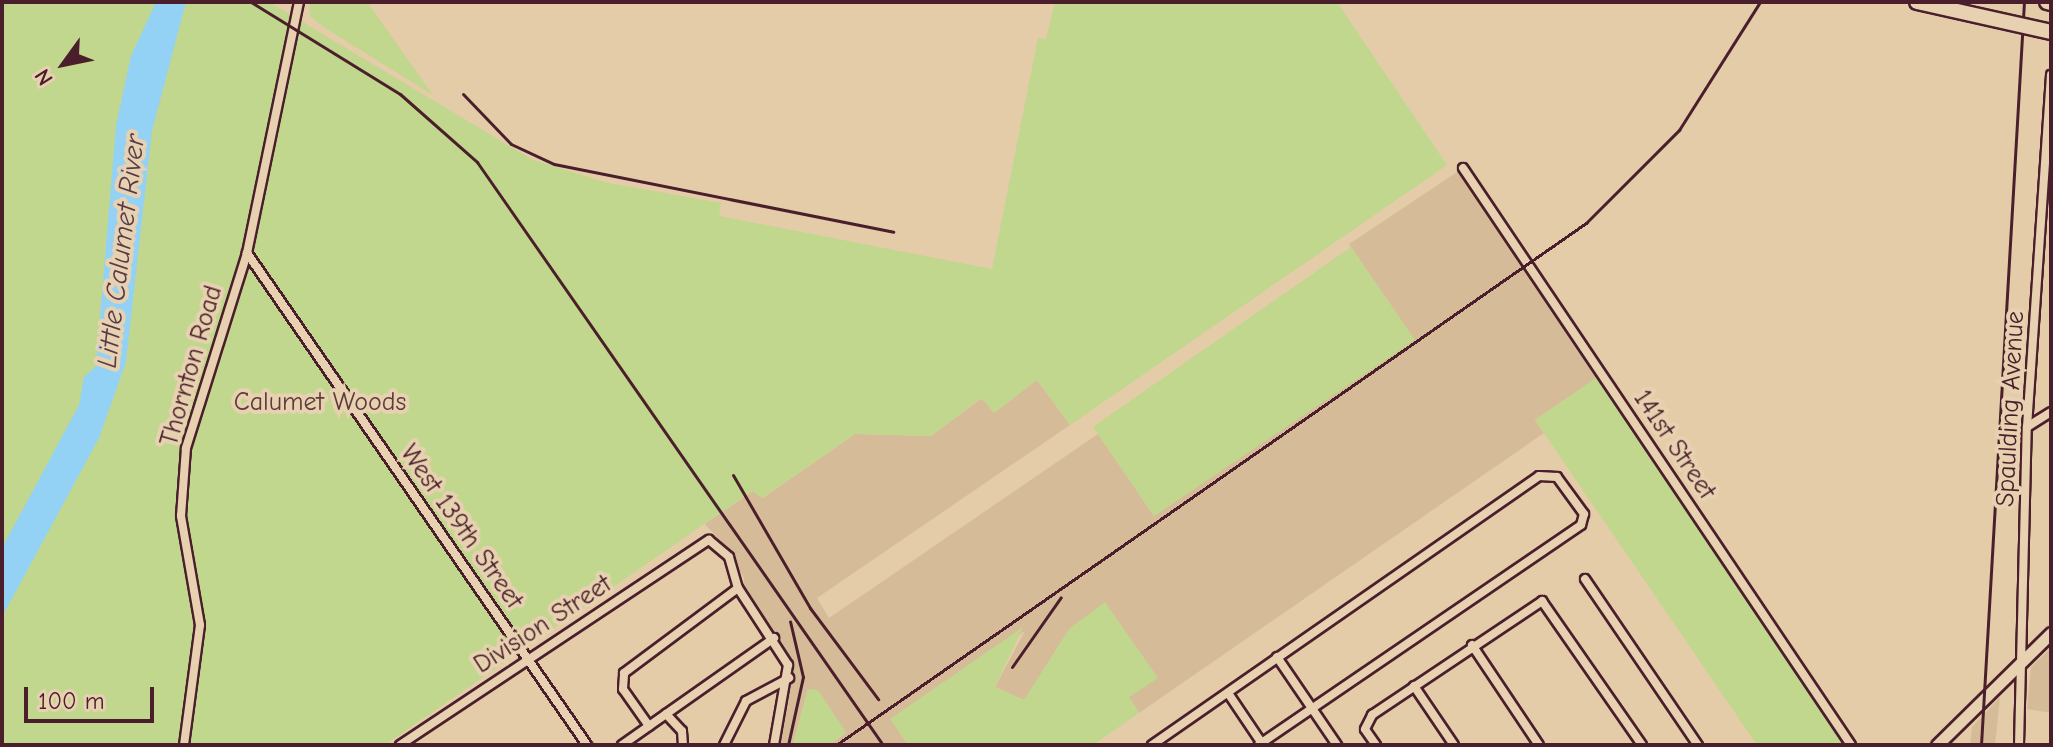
<!DOCTYPE html>
<style>
body{margin:0}
#map{position:relative;width:2053px;height:747px;overflow:hidden;background:#e4cca9;font-family:"Comic Neue",sans-serif}
div>[style]{position:absolute}
[style*='--x']{left:calc(var(--x)*1px);top:calc(var(--y)*1px);width:calc(var(--w)*1px);rotate:calc(var(--a)*1deg)}
.built>*{inset:0;background:#d6bb98}
.green>*{inset:0;background:#c0d78d}
.water>*{inset:0;background:#94d2f5}
.roads{filter:drop-shadow(2px 0 #4a1f2b) drop-shadow(-2px 0 #4a1f2b) drop-shadow(0 2px #4a1f2b) drop-shadow(0 -2px #4a1f2b)}
.street>*{height:8px;margin:-4px;padding:0 4px;transform-origin:4px;border-radius:4px;background:#e7d1b0}
.secondary>*{height:11px;margin:-5.5px;padding:0 5.5px;transform-origin:5.5px;border-radius:5.5px;background:#e7d1b0}
.highway>*{height:14px;margin:-7px;padding:0 7px;transform-origin:7px;border-radius:7px;background:#e7d1b0}
.rail>*{height:3px;margin:-1.5px;padding:0 1.5px;transform-origin:1.5px;border-radius:1.5px;background:#4a1f2b}
.bridges{filter:drop-shadow(2px 0 #4a1f2b) drop-shadow(-2px 0 #4a1f2b) drop-shadow(0 2px #4a1f2b) drop-shadow(0 -2px #4a1f2b)}
.highway-bridge>*{height:14px;margin:-7px;padding:0 7px;transform-origin:7px;border-radius:7px;background:#e7d1b0}
span{translate:-50% -50%;white-space:nowrap;text-align:center;line-height:1.15;-webkit-text-stroke:8px #e7d1b0;paint-order:stroke}
.street-label{font-size:26px;color:#4a1f2b}
.park-label{font-size:26px;color:#5c3b3a}
.water-label{font-size:28px;color:#553a49;font-style:italic}
.frame{position:absolute;inset:0;border:4px solid #4a1f2b;pointer-events:none}
.north{position:absolute;left:24px;top:24px;width:80px;height:80px;-webkit-text-stroke:6px #e7d1b0;paint-order:stroke;rotate:237deg;font-size:22px;font-weight:700;line-height:32px;text-align:center;color:#4a1f2b}
.north::after{content:'';display:block;margin:auto;width:28px;height:36px;background:#4a1f2b;clip-path:polygon(50% 0,100% 100%,50% 72%,0 100%)}
.scale{position:absolute;left:24px;top:687px;width:130px;height:36px;box-sizing:border-box;border:4px solid #4a1f2b;border-top:0;padding-left:10px;font-size:24px;line-height:28px;white-space:nowrap;color:#4a1f2b;-webkit-text-stroke:6px #e7d1b0;paint-order:stroke}
</style>
<div id="map">
<div class="built">
<div style="clip-path:polygon(1463px 168px,1602px 374px,1535px 420px,1544px 433px,1139px 713px,1129px 697px,1157px 678px,1024px 700px,995px 687px,1025px 631px,891px 719px,908px 745px,829px 745px,846px 733px,808px 689px,793px 745px,778px 745px,793px 678px,788px 656px,743px 590px,744px 578px,724px 545px,705px 524px,753px 491px,763px 498px,855px 434px,931px 436px,982px 398px,994px 413px,1037px 380px,1070px 425px,817px 598px,829px 618px,1098px 434px,1154px 516px,1414px 339px,1349px 244px)"></div>
<div style="clip-path:polygon(2051px 648px,2051px 713px,2027px 709px,2031px 667px)"></div>
<div style="clip-path:polygon(2000px 697px,1995px 745px,1970px 745px,1972px 727px)"></div>
</div>
<div class="green">
<div style="clip-path:polygon(2px 2px,269px 2px,533px 160px,608px 183px,721px 203px,719px 216px,992px 269px,1038px 38px,1046px 39px,1055px 2px,1337px 2px,1447px 165px,1070px 425px,1037px 380px,994px 413px,981px 398px,931px 436px,855px 434px,762px 498px,752px 491px,385px 745px,2px 745px)"></div>
<div style="clip-path:polygon(310px 2px,367px 2px,433px 95px,325px 28px,310px 16px)"></div>
<div style="clip-path:polygon(1351px 247px,1415px 340px,1154px 516px,1093px 427px)"></div>
<div style="clip-path:polygon(1602px 374px,1851px 745px,1757px 745px,1535px 420px)"></div>
<div style="clip-path:polygon(1105px 602px,1158px 678px,1129px 697px,1139px 713px,1093px 745px,908px 745px,890px 719px,1023px 627px,995px 687px,1024px 700px,1069px 629px)"></div>
<div style="clip-path:polygon(808px 689px,818px 690px,846px 732px,829px 745px,793px 745px)"></div>
</div>
<div class="water">
<div style="clip-path:polygon(156px 2px,186px 2px,152px 131px,126px 362px,99px 438px,2px 617px,2px 548px,79px 405px,84px 377px,96px 366px,116px 125px,131px 56px)"></div>
</div>
<div class="roads">
<div class="street">
<div style="--x:1463;--y:168;--w:695;--a:56.08"></div>
<div style="--x:247;--y:253;--w:598;--a:55.35"></div>
<div style="--x:2027;--y:427;--w:28;--a:-32"></div>
<div style="--x:1585;--y:579;--w:201;--a:55.8"></div>
<div style="--x:1472;--y:645;--w:120;--a:56.2"></div>
<div style="--x:1277;--y:657;--w:107;--a:55.7"></div>
<div style="--x:1414;--y:686;--w:71;--a:55.9"></div>
<div style="--x:1228;--y:693;--w:63;--a:56.1"></div>
<div style="--x:666;--y:714;--w:23;--a:47"></div>
<div style="--x:682;--y:731;--w:14;--a:86"></div>
<div style="--x:649;--y:726;--w:45;--a:-125.1"></div>
<div style="--x:623;--y:689;--w:16;--a:-86"></div>
<div style="--x:624;--y:673;--w:142;--a:-36.7"></div>
<div style="--x:184;--y:745;--w:121;--a:-82.4"></div>
<div style="--x:200;--y:625;--w:111;--a:-99.9"></div>
<div style="--x:181;--y:516;--w:68;--a:-85.8"></div>
<div style="--x:186;--y:448;--w:204;--a:-72.6"></div>
<div style="--x:247;--y:253;--w:256;--a:-78.3"></div>
<div style="--x:400;--y:745;--w:371;--a:-33.6"></div>
<div style="--x:709;--y:540;--w:26;--a:40"></div>
<div style="--x:729;--y:557;--w:32;--a:74"></div>
<div style="--x:738;--y:588;--w:92;--a:57"></div>
<div style="--x:788;--y:665;--w:81;--a:99.9"></div>
<div style="--x:622;--y:745;--w:186;--a:-35.1"></div>
<div style="--x:724;--y:745;--w:49;--a:-63.4"></div>
<div style="--x:746;--y:701;--w:49;--a:-28.1"></div>
<div style="--x:1152;--y:745;--w:471;--a:-34.8"></div>
<div style="--x:1539;--y:476;--w:18;--a:3"></div>
<div style="--x:1557;--y:477;--w:46;--a:53.9"></div>
<div style="--x:1584;--y:514;--w:11;--a:105"></div>
<div style="--x:1581;--y:525;--w:390;--a:145.7"></div>
<div style="--x:1376;--y:745;--w:19;--a:-125"></div>
<div style="--x:1365;--y:729;--w:16;--a:-63"></div>
<div style="--x:1372;--y:715;--w:205;--a:-33.8"></div>
<div style="--x:1542;--y:601;--w:175;--a:55.2"></div>
<div style="--x:2019;--y:745;--w:318;--a:-88.6"></div>
<div style="--x:2027;--y:427;--w:353;--a:-86.1"></div>
</div>
<div class="secondary">
<div style="--x:1937;--y:745;--w:160;--a:-44.5"></div>
</div>
<div class="highway">
<div style="--x:2047;--y:2;--w:4;--a:14"></div>
</div>
</div>
<div class="rail">
<div style="--x:251;--y:2;--w:175;--a:31.7"></div>
<div style="--x:400;--y:94;--w:103;--a:41.4"></div>
<div style="--x:477;--y:162;--w:710;--a:55.15"></div>
<div style="--x:463;--y:94;--w:69;--a:46.2"></div>
<div style="--x:511;--y:144;--w:47;--a:24.9"></div>
<div style="--x:554;--y:164;--w:346;--a:11.3"></div>
<div style="--x:733;--y:475;--w:154;--a:59.9"></div>
<div style="--x:810;--y:608;--w:114;--a:53.2"></div>
<div style="--x:1012;--y:667;--w:85;--a:-55"></div>
<div style="--x:788;--y:745;--w:70;--a:-77.6"></div>
<div style="--x:803;--y:677;--w:57;--a:-103.1"></div>
<div style="--x:836;--y:745;--w:914;--a:-34.84"></div>
<div style="--x:1586;--y:223;--w:132;--a:-45"></div>
<div style="--x:1679;--y:130;--w:151;--a:-57.7"></div>
<div style="--x:1981;--y:745;--w:744;--a:-86.69"></div>
</div>
<div class="bridges">
<div class="highway-bridge">
<div style="--x:1917;--y:2;--w:137;--a:12.6"></div>
</div>
</div>
<div class="street-label">
<span style="left:192px;top:366px;rotate:-74deg">Thornton Road</span>
<span style="left:2011px;top:409px;rotate:-87deg">Spaulding Avenue</span>
<span style="left:1674px;top:445px;rotate:56deg">141st Street</span>
<span style="left:461px;top:527px;rotate:55deg">West 139th Street</span>
<span style="left:543px;top:625px;rotate:-33deg">Division Street</span>
</div>
<div class="park-label">
<span style="left:320px;top:403px">Calumet Woods</span>
</div>
<div class="water-label">
<span style="left:121px;top:251px;rotate:-83deg">Little Calumet River</span>
</div>
<div class="frame"></div>
<div class="north">N</div>
<div class="scale">100 m</div>
</div>
